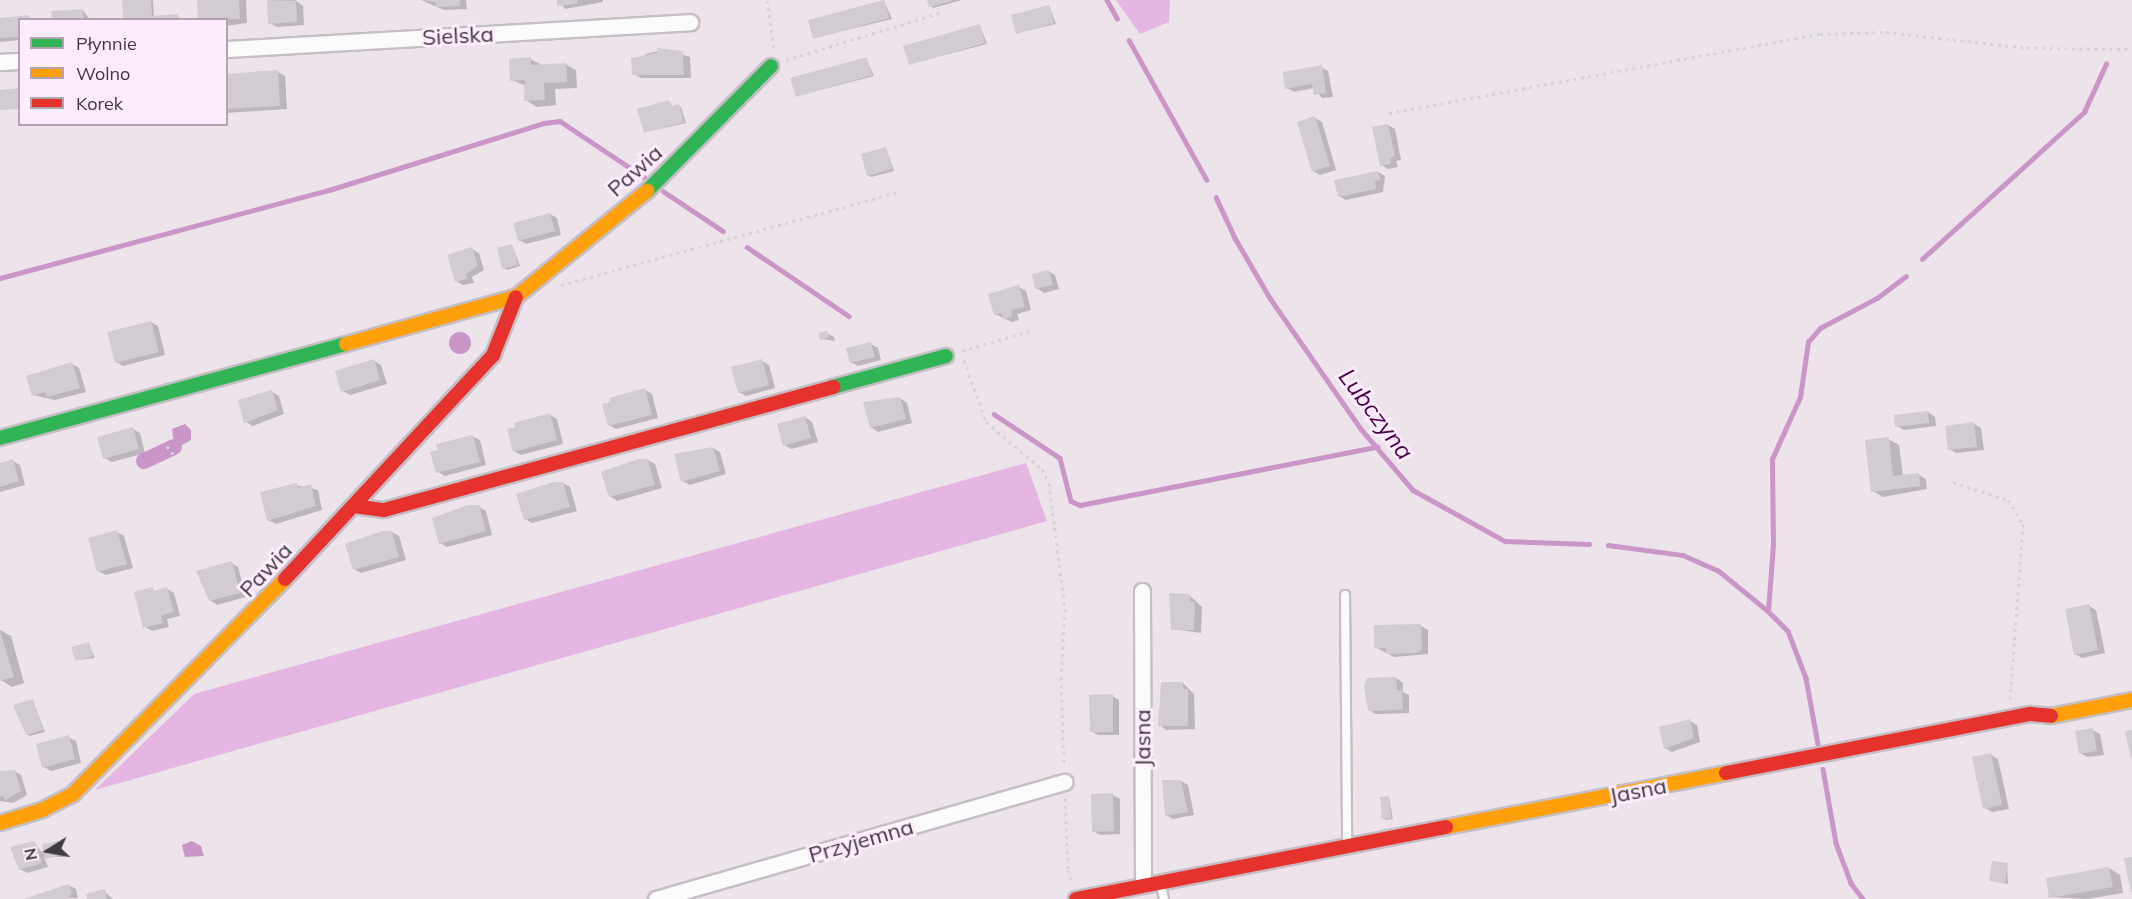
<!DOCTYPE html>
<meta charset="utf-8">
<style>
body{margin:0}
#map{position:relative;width:2132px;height:899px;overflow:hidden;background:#ece3eb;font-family:Mulish,sans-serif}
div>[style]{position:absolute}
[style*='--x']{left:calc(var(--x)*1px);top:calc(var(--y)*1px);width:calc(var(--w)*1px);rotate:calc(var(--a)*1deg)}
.forest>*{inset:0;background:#e4b6e1}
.water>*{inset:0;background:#ca95c7}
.round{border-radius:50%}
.shadow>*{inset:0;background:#0003}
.stream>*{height:4.5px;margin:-2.25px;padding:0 2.25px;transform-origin:2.25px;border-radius:2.25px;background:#ca95c7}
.canal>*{height:16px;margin:-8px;padding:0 8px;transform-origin:8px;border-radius:8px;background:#ca95c7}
.building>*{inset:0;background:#d3cbd2}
.path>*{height:3px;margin-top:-1.5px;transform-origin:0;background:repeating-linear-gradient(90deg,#d6d4d6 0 3px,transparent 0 7.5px)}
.roads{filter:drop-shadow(2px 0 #c5bec4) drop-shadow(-2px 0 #c5bec4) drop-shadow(0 2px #c5bec4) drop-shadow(0 -2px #c5bec4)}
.lane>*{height:8px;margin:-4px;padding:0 4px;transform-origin:4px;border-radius:4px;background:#fcfbfc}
.street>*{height:15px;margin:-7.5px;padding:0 7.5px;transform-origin:7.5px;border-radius:7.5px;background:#fcfbfc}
.fast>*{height:14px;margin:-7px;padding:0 7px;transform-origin:7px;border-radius:7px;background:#30b455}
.slow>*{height:14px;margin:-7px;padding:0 7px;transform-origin:7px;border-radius:7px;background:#ff9f0a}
.jam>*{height:14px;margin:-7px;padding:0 7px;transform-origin:7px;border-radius:7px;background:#e5322d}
span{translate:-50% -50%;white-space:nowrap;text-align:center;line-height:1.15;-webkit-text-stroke:6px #fdecfb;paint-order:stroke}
.street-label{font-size:22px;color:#3f383e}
.water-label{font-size:24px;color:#480347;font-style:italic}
.legend{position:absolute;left:18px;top:18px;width:210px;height:108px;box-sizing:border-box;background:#fdecfb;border:2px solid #b1a4af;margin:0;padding:8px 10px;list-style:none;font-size:18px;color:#3f383e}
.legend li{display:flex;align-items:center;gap:12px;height:30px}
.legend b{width:30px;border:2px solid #b1a4af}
.north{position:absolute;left:18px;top:821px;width:60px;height:60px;-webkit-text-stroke:4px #fdecfb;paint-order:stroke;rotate:259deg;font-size:16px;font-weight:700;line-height:24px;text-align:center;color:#3f383e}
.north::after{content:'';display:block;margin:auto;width:21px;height:27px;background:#3f383e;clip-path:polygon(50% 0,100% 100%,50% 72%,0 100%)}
</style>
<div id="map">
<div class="forest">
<div style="clip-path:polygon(1116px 0,1170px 0,1169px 22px,1140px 34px)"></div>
<div style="clip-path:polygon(1026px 463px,1047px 521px,95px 790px,194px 694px)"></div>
</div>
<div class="water">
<div class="round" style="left:449px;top:332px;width:22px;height:22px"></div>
<div style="clip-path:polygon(185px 424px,191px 430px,191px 440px,175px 449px,172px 429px)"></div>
<div style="clip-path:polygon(192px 841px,201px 846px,204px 856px,185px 857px,182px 845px)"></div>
</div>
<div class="shadow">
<div style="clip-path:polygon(123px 0,153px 0,154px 17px,178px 16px,181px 20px,125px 20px)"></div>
<div style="clip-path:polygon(199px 0,246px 0,247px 23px,226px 26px,226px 20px,200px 20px)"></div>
<div style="clip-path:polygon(268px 0,295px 0,303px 6px,304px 25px,277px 27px,270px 23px)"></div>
<div style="clip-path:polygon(421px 0,466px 0,467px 9px,444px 10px)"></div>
<div style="clip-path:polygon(558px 0,603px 0,603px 2px,565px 9px)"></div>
<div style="clip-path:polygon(928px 0,962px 0,933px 8px)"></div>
<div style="clip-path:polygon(884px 1px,892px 19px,814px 38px)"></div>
<div style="clip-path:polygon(1049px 6px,1056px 24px,1017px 33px)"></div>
<div style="clip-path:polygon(83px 10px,90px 20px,53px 20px)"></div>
<div style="clip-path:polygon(29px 17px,34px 20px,20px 20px,20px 40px,0 42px,0 19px)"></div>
<div style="clip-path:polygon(980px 26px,987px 44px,910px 64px)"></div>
<div style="clip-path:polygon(666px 49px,690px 57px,691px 78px,641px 78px,634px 74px,646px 54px)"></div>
<div style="clip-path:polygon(866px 58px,874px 76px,797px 96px)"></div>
<div style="clip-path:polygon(530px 59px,542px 65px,565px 64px,576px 70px,577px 88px,555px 89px,556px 105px,537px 107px,526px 100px,526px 86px,512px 80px)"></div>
<div style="clip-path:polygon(1321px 67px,1328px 71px,1333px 97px,1322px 98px,1314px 88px,1294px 92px,1287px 88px)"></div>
<div style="clip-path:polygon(278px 72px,285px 76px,287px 109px,226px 113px,226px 75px)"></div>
<div style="clip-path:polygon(669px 101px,673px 107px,681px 107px,686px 123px,645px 132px)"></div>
<div style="clip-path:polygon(1315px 118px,1322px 122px,1336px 170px,1320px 175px,1313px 171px)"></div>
<div style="clip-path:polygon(1388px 125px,1395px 129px,1401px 160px,1396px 161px,1398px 167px,1388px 169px,1381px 165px)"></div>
<div style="clip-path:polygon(886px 149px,894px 171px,871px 177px,868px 175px)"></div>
<div style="clip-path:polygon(1378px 172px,1385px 176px,1383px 192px,1346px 200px,1339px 196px)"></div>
<div style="clip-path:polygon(550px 214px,557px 218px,561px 235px,526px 244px,519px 240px)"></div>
<div style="clip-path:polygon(512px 245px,520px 266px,507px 270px,504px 268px)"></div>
<div style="clip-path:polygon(472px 249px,479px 253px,484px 270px,472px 277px,474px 283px,463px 285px,456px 281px)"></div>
<div style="clip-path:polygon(1048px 271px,1055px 275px,1059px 289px,1044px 293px,1037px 288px)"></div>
<div style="clip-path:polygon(1019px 287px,1026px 291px,1031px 310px,1017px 314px,1019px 320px,1012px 322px,995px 314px)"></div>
<div style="clip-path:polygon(151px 322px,158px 326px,165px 355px,123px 366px,116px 362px)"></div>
<div style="clip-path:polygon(827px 333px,834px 337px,835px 341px,822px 339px)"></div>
<div style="clip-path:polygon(871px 344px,878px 348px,881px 360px,858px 366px,851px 362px)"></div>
<div style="clip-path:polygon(374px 361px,381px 365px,387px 384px,350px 395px,343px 391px)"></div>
<div style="clip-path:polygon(762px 361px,769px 365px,775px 388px,746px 396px,739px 392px)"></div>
<div style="clip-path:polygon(72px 364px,79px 368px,86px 392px,55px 400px,33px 395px)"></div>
<div style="clip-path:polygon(645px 390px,652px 394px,658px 418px,616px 429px,609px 425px,612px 403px)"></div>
<div style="clip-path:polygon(272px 392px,279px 396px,284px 414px,253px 426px,246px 422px,258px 394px)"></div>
<div style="clip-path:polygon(900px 398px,907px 403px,912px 423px,878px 432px,871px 427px)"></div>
<div style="clip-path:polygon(1928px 412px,1935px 417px,1936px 426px,1904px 430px,1897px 426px)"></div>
<div style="clip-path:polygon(550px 415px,557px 419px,563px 444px,521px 455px,514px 451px)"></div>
<div style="clip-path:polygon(805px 417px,812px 422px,818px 442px,791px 449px,784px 445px)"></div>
<div style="clip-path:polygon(1974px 424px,1981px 428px,1984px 450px,1956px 453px,1949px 449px)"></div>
<div style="clip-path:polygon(133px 429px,140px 433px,145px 453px,112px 462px,105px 458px)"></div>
<div style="clip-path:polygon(472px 436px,480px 440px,486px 465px,445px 476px,438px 472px)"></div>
<div style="clip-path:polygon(1888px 439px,1899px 445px,1903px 476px,1919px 475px,1926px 479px,1927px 489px,1883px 497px,1873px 491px)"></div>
<div style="clip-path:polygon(713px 448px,720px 452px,726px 474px,690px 485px,682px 481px)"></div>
<div style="clip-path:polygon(648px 460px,655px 464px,662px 488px,617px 501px,610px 496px)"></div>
<div style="clip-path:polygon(13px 461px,20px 465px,25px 485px,0 492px,0 465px)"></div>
<div style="clip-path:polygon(563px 483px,570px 487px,577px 511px,532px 523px,525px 519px)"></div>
<div style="clip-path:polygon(296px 485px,318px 490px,322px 510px,276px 524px,269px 520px)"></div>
<div style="clip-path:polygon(479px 507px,486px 511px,492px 535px,447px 547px,440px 543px)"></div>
<div style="clip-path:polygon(117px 532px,124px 536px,133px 568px,106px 575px,98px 571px)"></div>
<div style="clip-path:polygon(392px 532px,399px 536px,406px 560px,361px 573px,354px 569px)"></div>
<div style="clip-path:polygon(231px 563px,238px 567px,246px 597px,217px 605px,210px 600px)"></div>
<div style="clip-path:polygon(167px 589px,174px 593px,180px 616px,167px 619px,169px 627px,152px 631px,145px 627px,136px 593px)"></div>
<div style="clip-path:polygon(1189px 595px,1202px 607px,1201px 633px,1173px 629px)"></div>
<div style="clip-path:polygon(2089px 606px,2096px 610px,2105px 653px,2082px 658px,2075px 654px)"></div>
<div style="clip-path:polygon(1421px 626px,1428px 630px,1428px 654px,1394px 657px,1375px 647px)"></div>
<div style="clip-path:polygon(0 630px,11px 636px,24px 683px,12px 687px,1px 680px)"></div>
<div style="clip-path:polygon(89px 644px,95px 658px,77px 660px)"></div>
<div style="clip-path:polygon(1396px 678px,1403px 683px,1403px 692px,1409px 695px,1409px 713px,1376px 714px,1369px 710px)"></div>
<div style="clip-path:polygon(1183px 683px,1194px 694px,1195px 729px,1166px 730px,1160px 725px)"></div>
<div style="clip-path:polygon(1112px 696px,1119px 700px,1119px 735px,1098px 735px,1091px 731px)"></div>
<div style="clip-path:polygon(33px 701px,45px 732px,30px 736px,27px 734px)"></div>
<div style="clip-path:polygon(1690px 721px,1697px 725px,1700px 742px,1672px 752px,1665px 748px)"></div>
<div style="clip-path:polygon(2092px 730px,2100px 734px,2104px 755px,2087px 757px,2080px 753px)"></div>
<div style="clip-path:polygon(68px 737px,76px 741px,81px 763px,51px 771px,44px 767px)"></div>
<div style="clip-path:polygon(1991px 755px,1998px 759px,2009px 809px,1992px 812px,1985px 808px,1981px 785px,1975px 778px,1980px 777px)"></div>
<div style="clip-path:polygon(14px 771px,21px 775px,27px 795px,13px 803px,0 801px,0 776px)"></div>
<div style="clip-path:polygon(1181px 781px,1188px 785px,1194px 815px,1173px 819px,1166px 815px)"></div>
<div style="clip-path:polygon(1113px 795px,1120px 799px,1120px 834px,1100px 835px,1093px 831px)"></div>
<div style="clip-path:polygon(1389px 798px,1393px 819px,1386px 820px,1383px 818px)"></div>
<div style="clip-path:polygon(34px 842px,43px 854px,60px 843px,65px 857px,44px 857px,48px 867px,27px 873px,20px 869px)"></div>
<div style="clip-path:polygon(2007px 864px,2008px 884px,1991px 881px)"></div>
<div style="clip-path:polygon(2109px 868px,2120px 875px,2123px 893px,2087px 899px,2051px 897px)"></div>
<div style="clip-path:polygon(68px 885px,76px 889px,78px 898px,25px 899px)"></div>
<div style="clip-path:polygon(104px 891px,113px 899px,89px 899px)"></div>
</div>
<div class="stream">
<div style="--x:1107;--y:0;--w:21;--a:61"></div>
<div style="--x:1129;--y:40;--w:160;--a:60.9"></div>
<div style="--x:663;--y:191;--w:72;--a:33.7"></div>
<div style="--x:1216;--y:197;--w:45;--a:65.1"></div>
<div style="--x:1235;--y:238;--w:69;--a:59.7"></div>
<div style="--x:1270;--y:298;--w:160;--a:55.2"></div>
<div style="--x:1361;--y:429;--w:80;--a:49.6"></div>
<div style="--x:1413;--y:490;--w:105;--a:29"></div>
<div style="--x:1505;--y:541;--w:84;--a:2"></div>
<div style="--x:747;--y:247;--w:123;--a:34.1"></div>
<div style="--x:1922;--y:259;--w:219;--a:-42.2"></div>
<div style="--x:2084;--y:112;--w:53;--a:-65.4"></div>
<div style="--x:0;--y:278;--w:341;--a:-15"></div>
<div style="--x:329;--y:190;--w:225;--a:-17.3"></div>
<div style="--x:544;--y:123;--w:16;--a:-7"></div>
<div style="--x:560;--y:121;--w:105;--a:33.7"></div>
<div style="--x:994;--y:414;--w:79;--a:33.7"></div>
<div style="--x:1060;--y:458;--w:44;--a:75.7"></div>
<div style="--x:1071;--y:501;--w:10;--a:24"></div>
<div style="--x:1080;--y:505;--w:303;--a:-11.1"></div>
<div style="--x:1608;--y:545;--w:76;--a:7.6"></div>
<div style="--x:1683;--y:555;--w:39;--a:24"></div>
<div style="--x:1719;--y:571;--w:63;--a:39.2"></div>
<div style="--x:1768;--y:611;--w:28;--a:45"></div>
<div style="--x:1788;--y:631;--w:50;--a:69"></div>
<div style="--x:1806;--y:678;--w:67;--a:79.7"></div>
<div style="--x:1768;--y:611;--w:67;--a:-85.7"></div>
<div style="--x:1773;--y:544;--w:85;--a:-90.7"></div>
<div style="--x:1772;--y:459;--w:68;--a:-65.7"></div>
<div style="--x:1800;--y:397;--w:56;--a:-81.7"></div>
<div style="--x:1808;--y:342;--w:18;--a:-49"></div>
<div style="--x:1820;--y:328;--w:64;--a:-27.8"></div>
<div style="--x:1877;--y:298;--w:36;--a:-37"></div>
<div style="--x:1823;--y:769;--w:75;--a:80"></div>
<div style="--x:1836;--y:843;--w:43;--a:69.4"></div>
<div style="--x:1851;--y:883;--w:20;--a:53"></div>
</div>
<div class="canal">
<div style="--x:144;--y:461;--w:33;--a:-25"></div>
</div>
<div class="building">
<div style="clip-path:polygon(122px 0,151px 0,152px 16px,178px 14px,178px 20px,123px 20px)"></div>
<div style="clip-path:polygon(197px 0,239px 0,240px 19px,198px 20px)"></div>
<div style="clip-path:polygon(267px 0,296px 1px,297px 22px,268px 24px)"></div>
<div style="clip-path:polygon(420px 0,460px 0,460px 6px,436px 7px,435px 2px)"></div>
<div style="clip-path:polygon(557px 0,577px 0,577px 4px,557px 6px)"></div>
<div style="clip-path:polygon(884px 0,889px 18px,813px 39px,808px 20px)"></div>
<div style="clip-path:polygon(927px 0,952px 0,952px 1px,929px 7px)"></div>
<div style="clip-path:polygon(1049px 5px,1054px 23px,1016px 34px,1011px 15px)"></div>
<div style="clip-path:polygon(83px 9px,84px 20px,52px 20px,51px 11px)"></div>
<div style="clip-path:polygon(29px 15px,29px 20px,20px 20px,20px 37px,0 38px,0 18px)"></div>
<div style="clip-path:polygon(980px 24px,985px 43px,909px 65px,903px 46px)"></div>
<div style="clip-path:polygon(657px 48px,683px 51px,684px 75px,632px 75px,631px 58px,657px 53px)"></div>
<div style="clip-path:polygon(531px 57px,531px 65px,566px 63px,567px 82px,544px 83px,545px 100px,524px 101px,525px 80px,510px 81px,509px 59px)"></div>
<div style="clip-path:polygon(867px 57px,872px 75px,796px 97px,790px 78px)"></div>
<div style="clip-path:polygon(1322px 65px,1326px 93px,1314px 95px,1312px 84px,1285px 89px,1283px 72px)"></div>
<div style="clip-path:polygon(278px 70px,280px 106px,226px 109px,226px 74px)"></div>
<div style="clip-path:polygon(20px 88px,20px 109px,0 110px,0 90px)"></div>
<div style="clip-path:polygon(669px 100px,671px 106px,679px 104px,684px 122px,644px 133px,637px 109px)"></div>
<div style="clip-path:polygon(1315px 116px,1330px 166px,1312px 172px,1297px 122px)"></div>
<div style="clip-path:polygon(1388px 124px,1395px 156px,1390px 158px,1391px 164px,1380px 166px,1372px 127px)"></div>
<div style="clip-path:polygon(886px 147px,892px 169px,867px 176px,861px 154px)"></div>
<div style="clip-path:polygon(1378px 171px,1381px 180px,1375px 181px,1376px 189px,1338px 197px,1334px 180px)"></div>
<div style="clip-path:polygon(550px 213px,555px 231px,518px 241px,513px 223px)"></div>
<div style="clip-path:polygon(512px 244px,518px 265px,502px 269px,497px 248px)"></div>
<div style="clip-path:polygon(472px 247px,478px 266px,466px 274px,467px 279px,455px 282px,447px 255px)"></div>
<div style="clip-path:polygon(1049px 270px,1053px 285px,1035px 289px,1032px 274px)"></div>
<div style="clip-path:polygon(1019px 285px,1025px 307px,1011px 310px,1012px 317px,1003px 319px,1002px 313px,994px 315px,988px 294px)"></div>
<div style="clip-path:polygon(151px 321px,159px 352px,115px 363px,107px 332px)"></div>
<div style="clip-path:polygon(827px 331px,829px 337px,820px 340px,818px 333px)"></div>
<div style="clip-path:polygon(871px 342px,875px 357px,850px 363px,846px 348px)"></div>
<div style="clip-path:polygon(374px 359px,380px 380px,341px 392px,335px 371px)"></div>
<div style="clip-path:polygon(762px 359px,769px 385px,738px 393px,731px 367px)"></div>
<div style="clip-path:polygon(72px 362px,80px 388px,47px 397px,45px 392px,32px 396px,26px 376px)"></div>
<div style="clip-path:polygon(645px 388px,652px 415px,608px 426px,602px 404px,610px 402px,609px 398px)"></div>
<div style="clip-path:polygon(272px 390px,278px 410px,244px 423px,238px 400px)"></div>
<div style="clip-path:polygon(900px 397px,906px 419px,870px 428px,863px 402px)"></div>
<div style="clip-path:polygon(1928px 411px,1929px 423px,1895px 427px,1894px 415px)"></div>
<div style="clip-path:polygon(550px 413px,557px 440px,513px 452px,507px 429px,515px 427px,514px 423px)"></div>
<div style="clip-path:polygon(805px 416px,811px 438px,783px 446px,777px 424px)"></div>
<div style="clip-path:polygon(1974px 422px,1977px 447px,1948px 450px,1945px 426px)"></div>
<div style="clip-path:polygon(133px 427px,139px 449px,103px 459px,97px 437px)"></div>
<div style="clip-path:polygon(473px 435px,480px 462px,436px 473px,430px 452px,438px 450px,436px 444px)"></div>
<div style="clip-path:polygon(1889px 437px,1893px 476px,1919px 473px,1920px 486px,1871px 492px,1865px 440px)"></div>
<div style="clip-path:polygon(713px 447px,720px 471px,681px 482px,674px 454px)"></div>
<div style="clip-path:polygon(13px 459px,19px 481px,0 487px,0 463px)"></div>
<div style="clip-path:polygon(638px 459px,648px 459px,655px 485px,609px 497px,601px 472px)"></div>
<div style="clip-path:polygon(553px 482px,563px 482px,570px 507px,524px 520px,516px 494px)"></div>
<div style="clip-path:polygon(297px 483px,298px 488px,311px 484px,316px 506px,267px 521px,260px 492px)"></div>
<div style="clip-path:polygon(468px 505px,479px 505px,486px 531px,439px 544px,432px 518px)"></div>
<div style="clip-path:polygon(117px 530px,127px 564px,97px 572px,88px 538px)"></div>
<div style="clip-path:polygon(382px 531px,392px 531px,399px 557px,353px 570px,345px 544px)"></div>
<div style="clip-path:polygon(232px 561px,240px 593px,209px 601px,196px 571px)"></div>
<div style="clip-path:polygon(153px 587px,154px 591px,167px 587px,174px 612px,161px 616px,163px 623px,143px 628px,134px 592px)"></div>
<div style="clip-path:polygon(1169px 593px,1190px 594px,1190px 601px,1195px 602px,1194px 630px,1171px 630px)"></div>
<div style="clip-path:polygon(2089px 604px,2098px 650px,2074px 655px,2065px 609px)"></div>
<div style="clip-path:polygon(1421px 624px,1422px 650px,1416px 653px,1386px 654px,1386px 648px,1374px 648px,1374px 625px)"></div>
<div style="clip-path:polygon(0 631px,14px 677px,0 681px)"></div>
<div style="clip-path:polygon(89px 642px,93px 656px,75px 661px,71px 647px)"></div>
<div style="clip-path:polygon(1396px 677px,1397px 690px,1402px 690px,1403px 710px,1368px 711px,1364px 686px,1367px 678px)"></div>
<div style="clip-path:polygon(1161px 682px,1183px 682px,1183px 689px,1188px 689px,1188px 726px,1158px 726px)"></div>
<div style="clip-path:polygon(1113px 694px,1113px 732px,1090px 732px,1089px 695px)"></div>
<div style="clip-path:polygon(33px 699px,43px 730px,26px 735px,13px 705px)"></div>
<div style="clip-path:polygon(1690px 719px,1694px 738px,1664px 749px,1659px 727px)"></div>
<div style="clip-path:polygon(2093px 728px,2097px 751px,2079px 754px,2075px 731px)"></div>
<div style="clip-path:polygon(2132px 730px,2132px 758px,2131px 758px,2125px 731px)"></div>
<div style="clip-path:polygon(69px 735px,75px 759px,42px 768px,36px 744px)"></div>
<div style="clip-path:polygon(1991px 753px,2002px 805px,1983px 809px,1972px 757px)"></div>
<div style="clip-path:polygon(15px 770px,21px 791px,5px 800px,4px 796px,0 797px,0 771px)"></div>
<div style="clip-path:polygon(1162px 780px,1181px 780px,1188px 812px,1165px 816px)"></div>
<div style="clip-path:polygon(1113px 793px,1114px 831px,1092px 832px,1091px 794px)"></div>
<div style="clip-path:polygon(1389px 796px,1391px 818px,1382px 819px,1380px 797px)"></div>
<div style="clip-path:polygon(34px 841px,42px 863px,19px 870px,10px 847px)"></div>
<div style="clip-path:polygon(60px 841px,63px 855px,45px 859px,42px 844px)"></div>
<div style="clip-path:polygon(2132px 857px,2132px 892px,2131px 892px,2124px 858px)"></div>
<div style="clip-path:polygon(1992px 861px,2008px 863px,2005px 883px,1989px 881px)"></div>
<div style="clip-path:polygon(2109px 867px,2113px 887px,2049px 898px,2046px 878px)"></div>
<div style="clip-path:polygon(69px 884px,72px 894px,66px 899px,24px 899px)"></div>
<div style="clip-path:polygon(105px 889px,107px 899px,87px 899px,86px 894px)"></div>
</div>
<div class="path">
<div style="--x:767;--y:0;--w:49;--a:81.9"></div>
<div style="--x:786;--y:60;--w:163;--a:-17.1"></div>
<div style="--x:1389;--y:113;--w:438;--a:-10.4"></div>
<div style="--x:1820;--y:34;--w:66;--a:-1.7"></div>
<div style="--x:1886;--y:32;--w:142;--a:6.5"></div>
<div style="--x:2027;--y:48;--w:105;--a:0.5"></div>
<div style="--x:561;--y:285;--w:350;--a:-15.4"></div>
<div style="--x:962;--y:351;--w:70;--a:-16.6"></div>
<div style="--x:964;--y:360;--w:66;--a:70.5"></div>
<div style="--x:986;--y:422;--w:73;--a:40"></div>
<div style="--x:1042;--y:469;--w:16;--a:63"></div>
<div style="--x:1049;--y:483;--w:127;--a:82.8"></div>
<div style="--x:1065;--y:609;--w:68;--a:93.4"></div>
<div style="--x:1061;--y:677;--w:90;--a:88.1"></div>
<div style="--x:167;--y:446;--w:10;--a:53"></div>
<div style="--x:1953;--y:482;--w:58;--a:18.1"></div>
<div style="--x:2008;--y:500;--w:28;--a:58"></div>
<div style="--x:2023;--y:524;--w:177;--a:94.2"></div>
<div style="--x:1065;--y:798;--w:72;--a:87.6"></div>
<div style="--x:1068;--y:870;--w:15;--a:74"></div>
</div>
<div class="roads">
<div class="lane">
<div style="--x:1345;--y:595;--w:251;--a:89.5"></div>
<div style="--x:1161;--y:884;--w:15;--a:79"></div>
</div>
<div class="street">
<div style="--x:226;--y:49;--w:465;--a:-3.3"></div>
<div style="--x:0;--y:62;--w:20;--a:-3"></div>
<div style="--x:1142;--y:591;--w:294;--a:89.8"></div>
<div style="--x:656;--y:899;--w:425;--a:-16"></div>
</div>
<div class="fast">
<div style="--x:647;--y:191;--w:176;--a:-45.2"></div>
<div style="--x:833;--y:387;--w:117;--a:-15.3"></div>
<div style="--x:0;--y:438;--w:359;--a:-15.2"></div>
</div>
<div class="slow">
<div style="--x:346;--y:344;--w:176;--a:-15.5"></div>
<div style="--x:516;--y:297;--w:169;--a:-39"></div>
<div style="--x:2051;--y:716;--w:83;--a:-11.2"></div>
<div style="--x:0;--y:823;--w:44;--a:-17.2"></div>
<div style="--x:42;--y:810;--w:35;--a:-27"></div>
<div style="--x:73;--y:794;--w:302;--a:-45.4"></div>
<div style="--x:1446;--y:827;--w:285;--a:-10.9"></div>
</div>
<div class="jam">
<div style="--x:354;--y:506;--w:30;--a:8"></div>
<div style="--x:384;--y:510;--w:466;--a:-15.3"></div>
<div style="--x:285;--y:579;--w:306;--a:-47.1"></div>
<div style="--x:493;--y:355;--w:62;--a:-68.4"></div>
<div style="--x:1726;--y:773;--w:310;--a:-11"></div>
<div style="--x:2030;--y:714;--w:21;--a:5"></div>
<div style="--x:1076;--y:899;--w:377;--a:-11"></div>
</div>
</div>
<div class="street-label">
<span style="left:458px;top:36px;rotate:-3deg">Sielska</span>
<span style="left:635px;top:171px;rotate:-42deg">Pawia</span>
<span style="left:266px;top:570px;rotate:-47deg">Pawia</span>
<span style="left:1143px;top:738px;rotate:-90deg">Jasna</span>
<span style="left:1638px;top:791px;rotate:-11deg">Jasna</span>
<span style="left:861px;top:841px;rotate:-16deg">Przyjemna</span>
</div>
<div class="water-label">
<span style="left:1376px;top:414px;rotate:53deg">Lubczyna</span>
</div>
<ul class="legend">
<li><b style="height:8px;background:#30b455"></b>Płynnie</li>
<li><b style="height:8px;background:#ff9f0a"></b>Wolno</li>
<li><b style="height:8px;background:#e5322d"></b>Korek</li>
</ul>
<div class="north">N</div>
</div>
